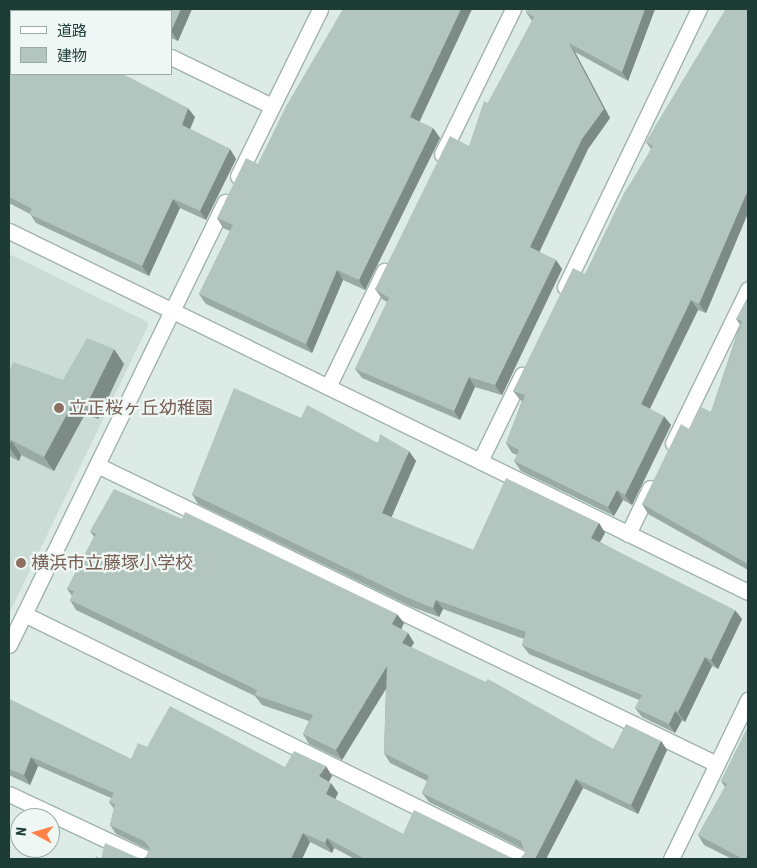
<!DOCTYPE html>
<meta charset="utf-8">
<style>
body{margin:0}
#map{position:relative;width:757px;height:868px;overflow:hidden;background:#ddebe6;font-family:"Roboto Condensed","Noto Sans JP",sans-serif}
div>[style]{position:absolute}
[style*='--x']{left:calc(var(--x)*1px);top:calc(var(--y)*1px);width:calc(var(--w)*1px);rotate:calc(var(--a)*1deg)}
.built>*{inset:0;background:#cbdbd5}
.roads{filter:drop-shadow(1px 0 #a0b3ae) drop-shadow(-1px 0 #a0b3ae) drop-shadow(0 1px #a0b3ae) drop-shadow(0 -1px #a0b3ae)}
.minor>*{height:15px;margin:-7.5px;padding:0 7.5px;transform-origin:7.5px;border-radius:7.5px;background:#fff}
.wall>*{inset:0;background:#99aaa4}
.shaded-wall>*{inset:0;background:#7d8b86}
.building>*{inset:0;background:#b2c6bf}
.dots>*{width:14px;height:14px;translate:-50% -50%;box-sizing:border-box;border:2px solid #eef7f3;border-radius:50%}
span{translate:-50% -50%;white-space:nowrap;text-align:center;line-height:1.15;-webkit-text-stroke:4.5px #eef7f3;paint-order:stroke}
.education-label{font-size:18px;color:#785e54}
.left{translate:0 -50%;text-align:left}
.frame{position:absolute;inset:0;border:10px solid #1d3c36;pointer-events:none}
.legend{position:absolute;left:10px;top:10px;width:162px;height:65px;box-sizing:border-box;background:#eef7f3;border:1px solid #9aaca7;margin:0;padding:6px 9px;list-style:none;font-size:15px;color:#1d3c36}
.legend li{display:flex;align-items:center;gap:10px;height:25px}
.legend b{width:25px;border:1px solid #9aaca7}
.north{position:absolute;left:10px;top:808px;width:50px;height:50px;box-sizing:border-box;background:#eef7f3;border:1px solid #9aaca7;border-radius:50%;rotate:276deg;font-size:14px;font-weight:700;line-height:20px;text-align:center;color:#1d3c36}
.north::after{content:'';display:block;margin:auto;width:18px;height:22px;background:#ff8147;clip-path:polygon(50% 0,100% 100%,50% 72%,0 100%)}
</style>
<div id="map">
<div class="built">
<div style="clip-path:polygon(9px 254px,148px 322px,148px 326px,9px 614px)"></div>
</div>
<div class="roads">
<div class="minor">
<div style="--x:72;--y:9;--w:6;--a:18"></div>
<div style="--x:171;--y:57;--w:112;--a:25.9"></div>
<div style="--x:442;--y:154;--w:161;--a:-63.9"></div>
<div style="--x:238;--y:176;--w:186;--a:-63.8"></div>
<div style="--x:9;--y:231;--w:822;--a:26.04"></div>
<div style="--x:565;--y:287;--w:309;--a:-64.3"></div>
<div style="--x:328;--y:387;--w:129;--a:-64.2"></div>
<div style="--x:673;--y:443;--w:171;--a:-64"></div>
<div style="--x:480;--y:461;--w:96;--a:-64"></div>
<div style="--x:97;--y:465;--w:688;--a:25.75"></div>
<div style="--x:628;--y:534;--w:51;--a:-64.4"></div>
<div style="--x:24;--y:614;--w:556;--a:26.15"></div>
<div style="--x:9;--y:645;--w:493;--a:-64"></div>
<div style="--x:9;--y:794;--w:153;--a:25.2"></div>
<div style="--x:671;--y:859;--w:177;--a:-64.2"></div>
</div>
</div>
<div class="wall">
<div style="clip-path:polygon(9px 9px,11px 74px,195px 117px,190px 129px,230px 149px,236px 159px,206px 220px,180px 208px,149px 276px,36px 223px,30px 214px,9px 203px)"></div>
<div style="clip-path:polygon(192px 9px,178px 41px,171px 38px,171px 11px)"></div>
<div style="clip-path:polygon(343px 9px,472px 9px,419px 122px,433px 128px,440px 138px,365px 290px,343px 280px,312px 353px,206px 304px,199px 294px,230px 231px,223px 228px,217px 218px,258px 164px)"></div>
<div style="clip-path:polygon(527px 9px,655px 9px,628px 81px,575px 52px,610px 118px,588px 149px,539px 252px,556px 260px,562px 269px,502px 395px,475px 387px,460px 420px,362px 378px,355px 369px,387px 302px,382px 299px,375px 289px,469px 146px,488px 103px,532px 21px,526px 12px)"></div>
<div style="clip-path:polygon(726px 9px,748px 213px,706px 313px,698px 310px,650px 409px,671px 425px,632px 505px,623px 500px,614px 516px,521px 471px,514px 461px,517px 455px,512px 453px,506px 443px,522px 401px,520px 400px,513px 391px,585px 274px,651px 149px,646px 142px)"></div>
<div style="clip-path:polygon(748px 297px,748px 570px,648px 514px,642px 504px,689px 429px,711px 412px,740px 325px,736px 319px)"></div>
<div style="clip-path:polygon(124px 364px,98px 419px,85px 414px,54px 471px,21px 455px,19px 461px,9px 456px,9px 457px,9px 374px,63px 380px)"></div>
<div style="clip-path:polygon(301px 418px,378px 443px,416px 461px,391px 517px,473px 550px,599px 523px,605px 533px,600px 542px,742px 619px,718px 669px,712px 666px,685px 722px,682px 720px,675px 733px,642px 717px,635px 708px,639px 700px,529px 654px,522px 645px,524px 639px,443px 609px,439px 617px,412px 607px,198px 504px,192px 494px)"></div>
<div style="clip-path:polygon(90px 531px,404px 623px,401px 629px,408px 633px,414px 643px,411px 647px,613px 749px,661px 741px,667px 750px,638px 814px,583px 788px,546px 859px,355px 859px,334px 848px,332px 853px,310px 842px,302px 859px,95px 859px,141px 859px,146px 857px,149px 850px,116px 834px,110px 825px,114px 809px,109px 802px,111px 798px,38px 766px,30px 785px,9px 775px,9px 699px,131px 759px,147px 747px,285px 767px,332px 776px,329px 782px,338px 793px,335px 799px,403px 834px,512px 858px,521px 858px,525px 853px,523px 849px,429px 802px,422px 793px,427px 781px,390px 763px,384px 753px,386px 688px,342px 760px,309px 744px,303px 734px,309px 721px,262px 705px,255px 696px,76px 610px,70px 600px,72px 596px,67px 589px,94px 537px)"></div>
<div style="clip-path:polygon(748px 727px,748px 859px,732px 859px,704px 845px,698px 835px,725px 787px,721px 781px)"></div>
</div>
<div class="shaded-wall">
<div style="clip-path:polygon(181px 9px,192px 9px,178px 41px,171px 31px)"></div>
<div style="clip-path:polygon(461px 9px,472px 9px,417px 127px,410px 117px)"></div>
<div style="clip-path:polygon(645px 9px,655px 9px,628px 81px,622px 72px)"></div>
<div style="clip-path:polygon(569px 43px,575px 52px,610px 118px,588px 149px,537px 257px,530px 247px)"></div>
<div style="clip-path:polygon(188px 108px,195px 117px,188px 134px,182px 125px)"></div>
<div style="clip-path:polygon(433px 128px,440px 138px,365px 290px,359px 280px)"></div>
<div style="clip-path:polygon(230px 149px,236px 159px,206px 220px,200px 211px)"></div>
<div style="clip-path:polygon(748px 190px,748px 213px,706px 313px,699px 304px,741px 206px)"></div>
<div style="clip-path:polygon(173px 199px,180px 208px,149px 276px,142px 266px)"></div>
<div style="clip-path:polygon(556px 260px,562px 269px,502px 395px,495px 385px)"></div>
<div style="clip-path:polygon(337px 270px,343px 280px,312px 353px,306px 344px)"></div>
<div style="clip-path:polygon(691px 300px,698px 310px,647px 414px,641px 404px)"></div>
<div style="clip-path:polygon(114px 349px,124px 364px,98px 419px,87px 404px)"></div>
<div style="clip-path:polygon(469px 377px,475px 387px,460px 420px,454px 411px)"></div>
<div style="clip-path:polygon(75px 399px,85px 414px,54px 471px,44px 457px)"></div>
<div style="clip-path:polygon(664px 416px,671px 425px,632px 505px,625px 495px)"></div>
<div style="clip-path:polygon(11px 440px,21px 455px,19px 461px,9px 447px)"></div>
<div style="clip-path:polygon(409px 451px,416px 461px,389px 523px,382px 513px)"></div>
<div style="clip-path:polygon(617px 490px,623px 500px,614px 516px,608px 507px)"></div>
<div style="clip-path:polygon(599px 523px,605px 533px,597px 547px,591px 538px)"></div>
<div style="clip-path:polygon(436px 600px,443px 609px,439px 617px,433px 608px)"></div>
<div style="clip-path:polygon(735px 610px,742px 619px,718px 669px,711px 660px)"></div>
<div style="clip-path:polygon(397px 614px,404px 623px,399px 634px,392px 624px)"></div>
<div style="clip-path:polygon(408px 633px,414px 643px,408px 652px,402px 643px)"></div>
<div style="clip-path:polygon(705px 657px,712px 666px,685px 722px,678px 712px)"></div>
<div style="clip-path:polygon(387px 666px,394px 676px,342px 760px,336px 750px)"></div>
<div style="clip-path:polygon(675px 711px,682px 720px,675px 733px,669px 724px)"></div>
<div style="clip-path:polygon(661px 741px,667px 750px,638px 814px,631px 805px)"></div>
<div style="clip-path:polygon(31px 757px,38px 766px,30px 785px,24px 775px)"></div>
<div style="clip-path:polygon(326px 766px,332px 776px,326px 786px,319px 776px)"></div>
<div style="clip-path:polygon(576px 779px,583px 788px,546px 859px,535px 859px)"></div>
<div style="clip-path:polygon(331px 783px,338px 793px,333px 804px,326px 794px)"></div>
<div style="clip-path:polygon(303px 833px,310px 842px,302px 859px,291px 859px)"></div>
<div style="clip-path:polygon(327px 838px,334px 848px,332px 853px,325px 843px)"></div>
</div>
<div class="building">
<div style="clip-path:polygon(9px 9px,12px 11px,11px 11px,11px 74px,123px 74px,188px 108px,182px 125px,230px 149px,200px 211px,173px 199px,142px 266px,29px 214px,32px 209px,9px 197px)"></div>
<div style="clip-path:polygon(134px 9px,181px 9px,171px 31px,171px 11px,133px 11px)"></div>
<div style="clip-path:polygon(343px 9px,461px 9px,410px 117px,433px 128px,359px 280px,337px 270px,306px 344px,199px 294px,233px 225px,217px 218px,246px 158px,258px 164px,285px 108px)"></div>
<div style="clip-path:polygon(527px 9px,645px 9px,622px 72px,569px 43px,604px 109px,582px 139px,530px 247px,556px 260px,495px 385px,469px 377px,454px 411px,355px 369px,389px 298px,375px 289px,450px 136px,469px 146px,484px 101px,488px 103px,534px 17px,526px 12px)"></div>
<div style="clip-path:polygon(726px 9px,748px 9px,748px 190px,741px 206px,699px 304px,691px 300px,641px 404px,664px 416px,625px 495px,617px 490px,608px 507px,514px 461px,519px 450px,506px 443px,525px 395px,513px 391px,573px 268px,585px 274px,623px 195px,653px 146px,646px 142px)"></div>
<div style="clip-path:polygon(748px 297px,748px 564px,642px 504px,681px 424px,689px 429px,701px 407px,711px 412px,742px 321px,736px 319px)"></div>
<div style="clip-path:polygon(87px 338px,114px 349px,87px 404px,75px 399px,44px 457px,11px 440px,9px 446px,9px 374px,13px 362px,63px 380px)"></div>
<div style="clip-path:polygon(234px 388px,301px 418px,307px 405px,378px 443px,380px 434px,409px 451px,382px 513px,473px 550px,506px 478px,599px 523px,591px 538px,735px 610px,711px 660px,705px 657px,678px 712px,675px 711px,669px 724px,635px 708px,642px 695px,522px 645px,526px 632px,436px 600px,433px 608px,406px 597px,192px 494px)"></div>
<div style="clip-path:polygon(114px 489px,182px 519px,185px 512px,397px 614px,392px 624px,408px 633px,402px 643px,486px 682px,488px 679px,613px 749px,626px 724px,661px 741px,631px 805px,576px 779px,535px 859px,365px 859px,327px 838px,325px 843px,303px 833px,291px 859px,95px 859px,96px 856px,101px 859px,105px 843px,141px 859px,146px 857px,150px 848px,144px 841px,110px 825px,115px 804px,109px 802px,114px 793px,31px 757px,24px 775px,9px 769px,9px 699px,131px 759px,138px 743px,147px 747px,170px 706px,285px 767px,294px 751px,326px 766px,319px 776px,331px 783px,326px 794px,403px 834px,414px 810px,512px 858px,521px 858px,525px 853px,521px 841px,422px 793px,429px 776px,384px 753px,387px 666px,336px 750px,303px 734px,313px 715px,255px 695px,257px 690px,70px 600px,74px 591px,67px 589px,96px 534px,90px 531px)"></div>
<div style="clip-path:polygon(748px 727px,748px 859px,743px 859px,698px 835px,727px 784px,721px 781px)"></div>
</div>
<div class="dots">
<div style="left:59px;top:408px;background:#8d6e63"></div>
<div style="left:21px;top:563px;background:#8d6e63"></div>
</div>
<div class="education-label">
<span class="left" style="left:69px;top:408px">立正桜ヶ丘幼稚園</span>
<span class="left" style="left:31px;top:563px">横浜市立藤塚小学校</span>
</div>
<div class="frame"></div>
<ul class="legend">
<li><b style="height:6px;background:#fff"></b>道路</li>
<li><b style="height:14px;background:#b2c6bf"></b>建物</li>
</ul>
<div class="north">N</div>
</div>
